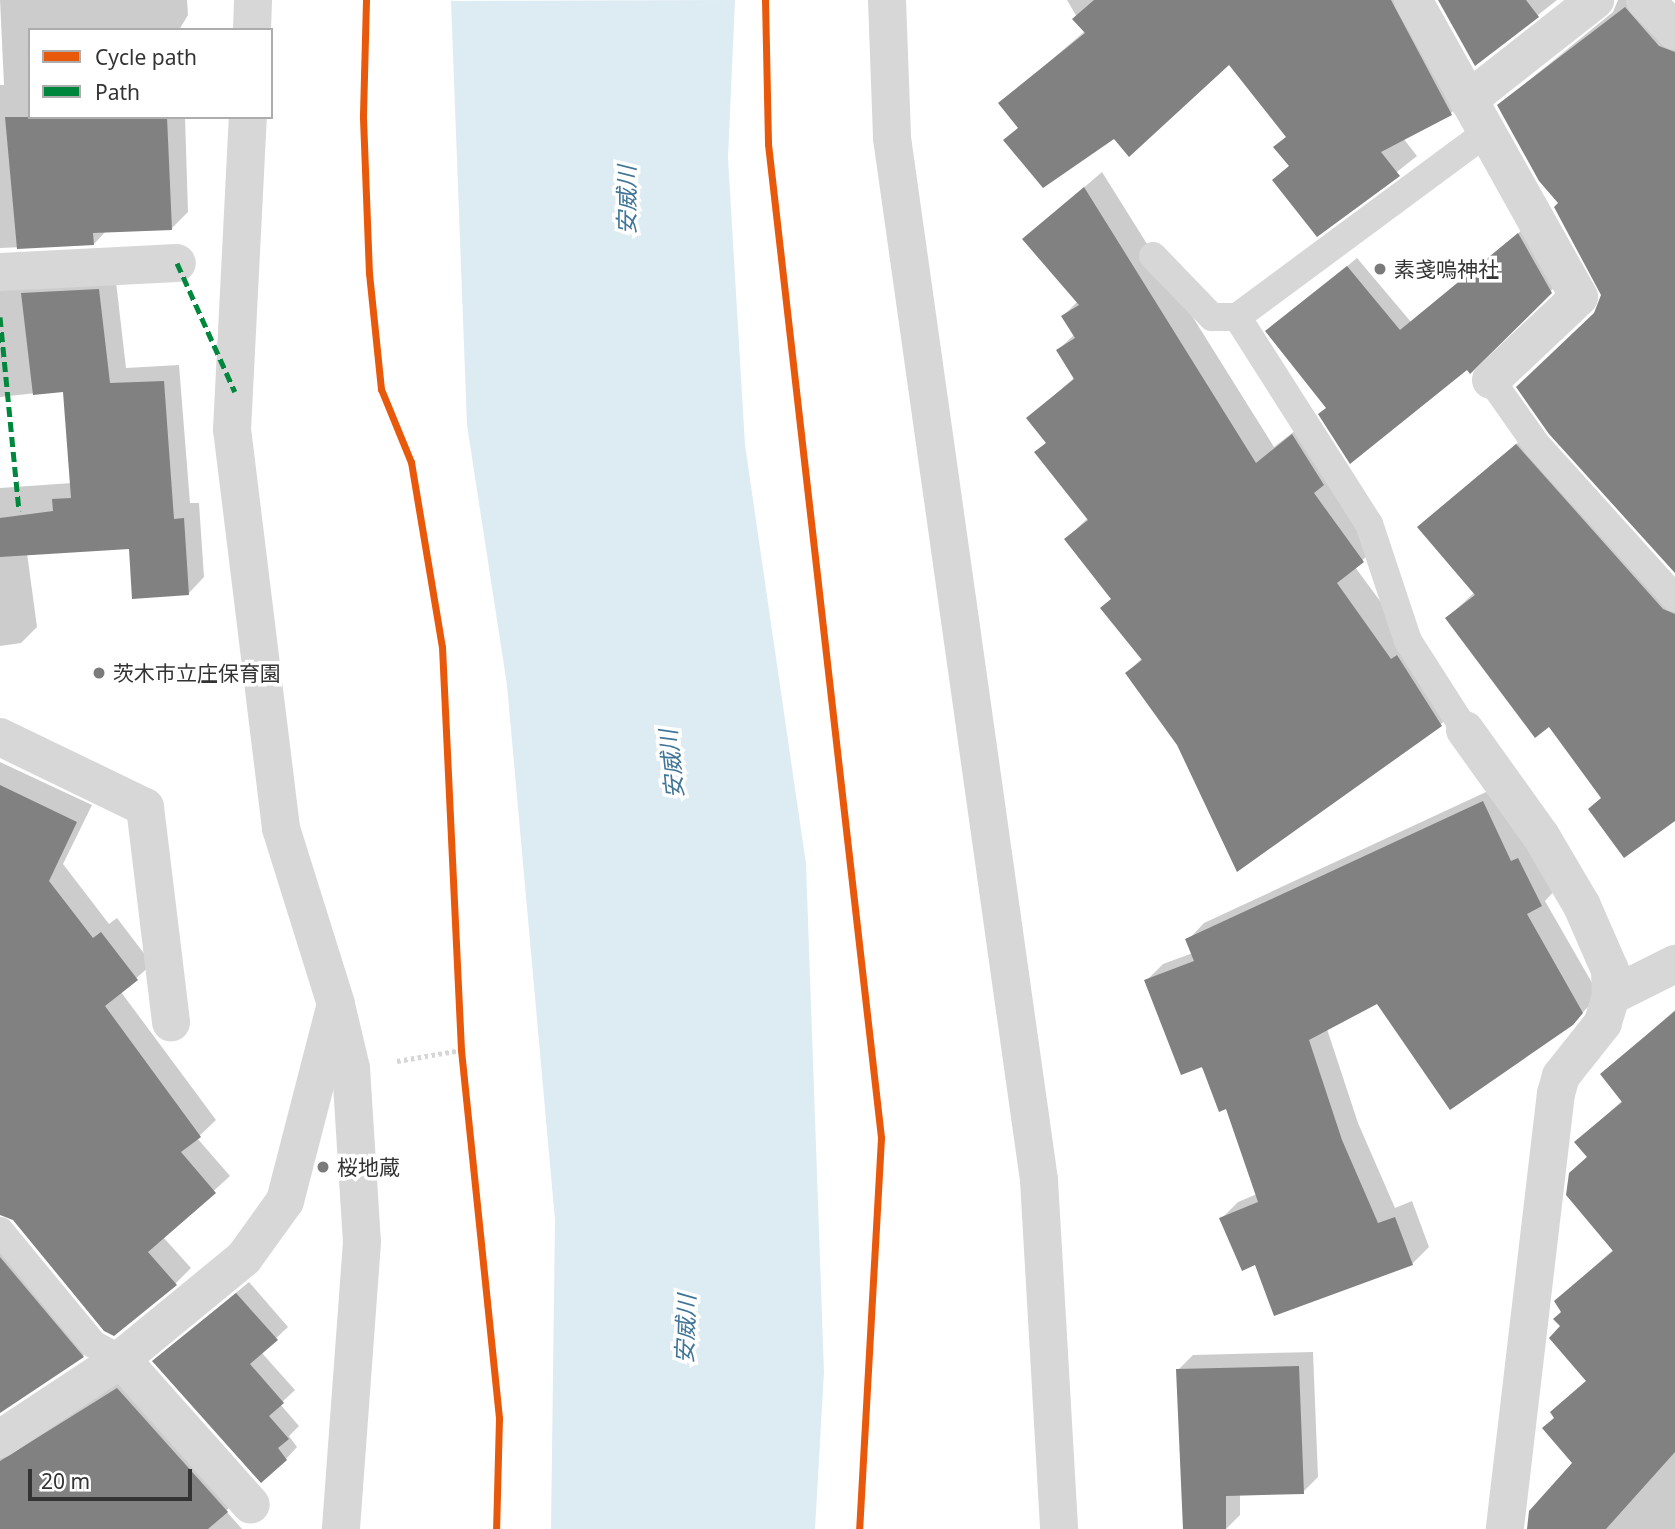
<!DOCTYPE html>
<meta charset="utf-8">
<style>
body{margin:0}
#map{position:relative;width:1675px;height:1529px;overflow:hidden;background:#fff;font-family:"Noto Sans","Noto Sans JP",sans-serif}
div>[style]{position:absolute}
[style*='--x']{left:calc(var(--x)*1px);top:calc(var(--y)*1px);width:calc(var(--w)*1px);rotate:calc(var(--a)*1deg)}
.water>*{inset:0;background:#ddebf3}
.shadow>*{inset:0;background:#0003}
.building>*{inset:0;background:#818181}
.path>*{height:4.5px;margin-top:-2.25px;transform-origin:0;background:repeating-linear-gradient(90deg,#d6d6d6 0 3.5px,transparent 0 7px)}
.lane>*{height:28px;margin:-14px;padding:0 14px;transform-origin:14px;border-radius:14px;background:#d7d7d7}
.street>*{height:38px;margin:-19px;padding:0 19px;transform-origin:19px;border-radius:19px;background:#d7d7d7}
.quiet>*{height:5px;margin-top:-2.5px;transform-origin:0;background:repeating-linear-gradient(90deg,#00873e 0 10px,transparent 0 15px)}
.cycleway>*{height:7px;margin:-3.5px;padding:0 3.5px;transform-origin:3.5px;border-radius:3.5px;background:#e8590c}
.dots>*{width:19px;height:19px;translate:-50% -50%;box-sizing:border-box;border:4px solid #fff;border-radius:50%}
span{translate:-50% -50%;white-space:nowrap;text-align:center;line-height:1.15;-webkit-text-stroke:7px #fff;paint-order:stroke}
.poi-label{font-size:21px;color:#333}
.left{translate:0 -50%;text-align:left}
.water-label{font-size:23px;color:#3f7597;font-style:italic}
.legend{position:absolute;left:28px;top:28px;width:245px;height:91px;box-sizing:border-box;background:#fff;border:2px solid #adadad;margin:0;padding:9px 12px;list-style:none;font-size:21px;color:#333}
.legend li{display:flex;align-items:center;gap:14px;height:35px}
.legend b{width:35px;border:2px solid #adadad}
.scale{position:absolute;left:28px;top:1469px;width:164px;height:32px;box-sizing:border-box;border:4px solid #333;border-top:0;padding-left:9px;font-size:21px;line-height:24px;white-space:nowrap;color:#333;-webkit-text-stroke:5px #fff;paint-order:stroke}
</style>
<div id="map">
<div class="water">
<div style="clip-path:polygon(735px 0,728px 158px,745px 445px,806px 864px,824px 1372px,815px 1529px,551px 1529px,555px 1220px,507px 685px,467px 425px,451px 1px)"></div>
</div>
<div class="shadow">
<div style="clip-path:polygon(0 0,187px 0,188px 15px,179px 30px,30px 30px,30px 117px,185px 117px,188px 212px,172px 228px,107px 230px,94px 244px,0 248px,0 85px,4px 85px)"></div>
<div style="clip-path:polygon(1067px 0,1416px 0,1469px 95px,1451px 113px,1403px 138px,1417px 156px,1317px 235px,1274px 180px,1290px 165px,1276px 147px,1287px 136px,1229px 62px,1115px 136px,1006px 140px,1019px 127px,1001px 103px,1085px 31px)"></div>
<div style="clip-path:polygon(1440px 0,1557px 0,1476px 64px)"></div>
<div style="clip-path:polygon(1618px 0,1652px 0,1675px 26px,1675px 550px,1596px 312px,1603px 295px,1560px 203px,1499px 105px,1613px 12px)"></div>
<div style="clip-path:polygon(1102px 172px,1274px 447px,1310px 419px,1380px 544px,1355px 567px,1458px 707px,1441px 724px,1237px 869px,1178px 744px,1127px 673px,1142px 658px,1113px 598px,1066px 539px,1089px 517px,1036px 452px,1047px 442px,1029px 418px,1075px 377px,1058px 350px,1075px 334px,1063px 316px,1078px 301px,1024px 239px)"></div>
<div style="clip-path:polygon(1528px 225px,1560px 282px,1470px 371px,1467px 368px,1327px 407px,1268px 331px,1357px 258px,1411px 322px)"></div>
<div style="clip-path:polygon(0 269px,115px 273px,126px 368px,179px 365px,190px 503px,199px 503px,204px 577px,188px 594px,131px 547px,27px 553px,37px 627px,21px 643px,0 646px,0 488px,72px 483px,64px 390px,0 397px)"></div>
<div style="clip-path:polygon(1535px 428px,1675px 583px,1675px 819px,1603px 797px,1549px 725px,1447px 618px,1475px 592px,1419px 527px)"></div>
<div style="clip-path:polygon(0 762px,92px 805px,63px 864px,109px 924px,117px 918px,152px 964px,121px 992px,216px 1120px,197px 1138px,230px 1176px,163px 1237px,191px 1268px,175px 1284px,0 1214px)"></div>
<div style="clip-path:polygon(1499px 786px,1557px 888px,1545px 901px,1599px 995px,1572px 1024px,1377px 1001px,1327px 1029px,1358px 1123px,1395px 1208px,1412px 1201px,1429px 1247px,1412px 1264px,1256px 1263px,1221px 1219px,1238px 1202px,1257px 1194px,1227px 1107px,1146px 981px,1163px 964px,1193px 953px,1188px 940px,1204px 923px)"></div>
<div style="clip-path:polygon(1675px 1010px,1675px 1529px,1529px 1529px,1574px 1463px,1552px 1413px,1587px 1380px,1562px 1326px,1563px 1312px,1556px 1301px,1614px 1249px,1570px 1174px,1588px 1156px,1576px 1142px,1623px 1100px,1603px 1074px)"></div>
<div style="clip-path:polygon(0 1221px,98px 1341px,83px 1356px,0 1411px)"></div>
<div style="clip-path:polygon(249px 1282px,288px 1327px,261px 1352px,295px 1390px,280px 1404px,299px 1426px,289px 1436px,297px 1447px,286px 1459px,167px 1350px)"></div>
<div style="clip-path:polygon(1313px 1352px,1318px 1477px,1303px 1492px,1240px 1494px,1240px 1515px,1226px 1529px,1185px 1529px,1178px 1370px,1193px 1355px)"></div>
<div style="clip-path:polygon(133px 1374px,242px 1495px,226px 1511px,242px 1529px,0 1529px,0 1438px)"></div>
</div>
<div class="building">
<div style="clip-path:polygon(1094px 0,1391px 0,1452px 115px,1381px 152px,1400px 176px,1317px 237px,1272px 180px,1289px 166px,1273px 147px,1286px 137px,1229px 65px,1129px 157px,1114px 139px,1043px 188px,1003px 140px,1018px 128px,998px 103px,1085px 33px,1072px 19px)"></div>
<div style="clip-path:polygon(1438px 0,1526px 0,1539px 17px,1475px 66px)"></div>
<div style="clip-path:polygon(1625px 7px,1659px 46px,1675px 52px,1675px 573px,1549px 434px,1516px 387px,1594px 313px,1601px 295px,1554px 207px,1558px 203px,1539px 181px,1497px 105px)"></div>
<div style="clip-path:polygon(5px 117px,167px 117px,172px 230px,93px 233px,94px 245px,17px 249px)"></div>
<div style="clip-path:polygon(1084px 187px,1256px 463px,1292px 434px,1324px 485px,1314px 493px,1364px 562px,1337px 583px,1391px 659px,1397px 655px,1442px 726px,1237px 872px,1177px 745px,1125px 673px,1142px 660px,1100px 608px,1111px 599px,1064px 539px,1088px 520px,1034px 452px,1046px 443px,1026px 418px,1074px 379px,1056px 350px,1075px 338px,1061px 316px,1079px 305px,1022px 239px)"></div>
<div style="clip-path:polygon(1518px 233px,1552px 293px,1470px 374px,1467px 370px,1350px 464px,1318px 414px,1326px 408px,1265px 331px,1347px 266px,1400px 330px)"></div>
<div style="clip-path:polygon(99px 289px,110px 383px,164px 381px,174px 519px,184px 518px,189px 595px,132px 599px,129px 549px,0 557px,0 518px,53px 511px,52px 499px,71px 498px,63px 392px,33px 395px,21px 293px)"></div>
<div style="clip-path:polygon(1516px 444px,1663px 609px,1675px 614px,1675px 821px,1624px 858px,1588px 809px,1601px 798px,1549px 727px,1535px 738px,1445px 618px,1475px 595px,1417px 527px)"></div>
<div style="clip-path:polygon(0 785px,77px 822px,49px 881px,93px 938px,101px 932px,138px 980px,105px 1006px,201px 1137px,181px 1152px,216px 1193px,148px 1252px,177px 1285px,114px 1336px,104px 1331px,13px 1220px,0 1215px)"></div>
<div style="clip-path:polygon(1483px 801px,1511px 861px,1518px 858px,1542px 906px,1527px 914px,1583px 1013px,1573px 1025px,1450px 1110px,1377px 1004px,1309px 1040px,1342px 1140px,1378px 1223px,1395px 1217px,1413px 1265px,1274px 1316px,1255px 1265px,1242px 1271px,1219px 1218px,1258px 1202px,1226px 1109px,1219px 1112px,1202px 1067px,1181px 1075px,1144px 980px,1194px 961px,1185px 939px)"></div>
<div style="clip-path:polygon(1675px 1011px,1675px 1452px,1606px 1529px,1527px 1529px,1529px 1511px,1572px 1463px,1542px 1428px,1554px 1418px,1550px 1412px,1586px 1381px,1549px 1338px,1560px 1326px,1553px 1319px,1561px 1312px,1554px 1301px,1613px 1251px,1566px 1195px,1569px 1173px,1587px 1157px,1574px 1142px,1622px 1102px,1600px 1074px)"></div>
<div style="clip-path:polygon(0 1257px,84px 1357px,0 1413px)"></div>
<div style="clip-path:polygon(236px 1293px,278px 1340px,250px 1364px,284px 1403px,269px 1416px,289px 1439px,278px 1448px,287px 1460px,261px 1483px,152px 1361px)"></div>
<div style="clip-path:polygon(1299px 1366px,1304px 1494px,1226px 1496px,1226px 1529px,1183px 1529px,1176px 1369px)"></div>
<div style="clip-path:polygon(117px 1388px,228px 1512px,208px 1529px,0 1529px,0 1461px)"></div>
</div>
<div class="path">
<div style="--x:397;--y:1061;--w:65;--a:-9.8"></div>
</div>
<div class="lane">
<div style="--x:1153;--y:256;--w:85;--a:46"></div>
<div style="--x:1212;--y:317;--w:25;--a:0"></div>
<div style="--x:1491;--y:380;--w:78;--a:54.9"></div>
<div style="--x:1536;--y:444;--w:207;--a:47.9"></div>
<div style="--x:1465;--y:730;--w:106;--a:-122.6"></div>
<div style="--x:1408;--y:641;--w:123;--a:-108.4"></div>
<div style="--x:1369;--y:524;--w:246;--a:-122.5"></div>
<div style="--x:1237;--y:317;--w:311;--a:-36.5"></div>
<div style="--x:0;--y:1231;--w:146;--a:50.5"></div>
<div style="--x:93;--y:1344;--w:32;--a:28"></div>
</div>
<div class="street">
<div style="--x:887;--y:0;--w:138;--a:87.9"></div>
<div style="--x:892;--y:138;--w:1052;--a:81.97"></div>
<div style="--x:1039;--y:1180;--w:350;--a:86.7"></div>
<div style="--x:1413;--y:0;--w:340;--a:60.8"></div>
<div style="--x:1579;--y:297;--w:121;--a:136.7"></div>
<div style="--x:1645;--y:0;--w:43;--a:45.9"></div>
<div style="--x:252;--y:30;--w:30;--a:-88"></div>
<div style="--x:1468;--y:100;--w:162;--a:-38.2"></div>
<div style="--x:0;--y:272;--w:177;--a:-2.9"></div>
<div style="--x:1465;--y:730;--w:130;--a:54.4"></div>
<div style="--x:1541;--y:836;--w:81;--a:59.6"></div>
<div style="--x:1582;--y:906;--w:70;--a:66.4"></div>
<div style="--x:1610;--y:970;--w:26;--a:88"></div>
<div style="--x:1611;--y:996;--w:28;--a:107"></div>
<div style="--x:1603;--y:1023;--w:68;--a:128.4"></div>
<div style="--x:1561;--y:1076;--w:18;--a:106"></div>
<div style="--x:1556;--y:1093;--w:439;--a:96.7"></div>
<div style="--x:0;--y:737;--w:161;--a:25.8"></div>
<div style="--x:145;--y:807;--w:217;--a:83.1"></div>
<div style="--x:1611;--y:996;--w:72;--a:-26.6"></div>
<div style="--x:337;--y:1009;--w:61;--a:76.7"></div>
<div style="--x:351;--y:1068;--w:174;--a:86.4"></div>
<div style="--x:362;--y:1242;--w:288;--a:94.2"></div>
<div style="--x:121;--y:1359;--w:195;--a:48.3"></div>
<div style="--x:0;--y:1439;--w:145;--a:-33.5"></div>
<div style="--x:121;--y:1359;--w:159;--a:-39.4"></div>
<div style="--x:244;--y:1258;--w:70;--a:-54.3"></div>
<div style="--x:285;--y:1201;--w:203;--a:-75.5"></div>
<div style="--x:336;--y:1004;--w:184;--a:-107.4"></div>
<div style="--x:281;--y:828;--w:401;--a:-97"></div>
<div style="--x:232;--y:430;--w:313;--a:-87.1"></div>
</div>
<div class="quiet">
<div style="--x:177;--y:263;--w:141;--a:65.8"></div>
<div style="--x:0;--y:317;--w:195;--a:84.4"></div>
</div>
<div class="cycleway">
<div style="--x:366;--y:0;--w:118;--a:91.5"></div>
<div style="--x:363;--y:118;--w:155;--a:87.8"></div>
<div style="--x:369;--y:273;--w:117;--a:84.1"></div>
<div style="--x:381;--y:389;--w:79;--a:67.7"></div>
<div style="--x:411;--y:462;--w:188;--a:80.5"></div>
<div style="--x:442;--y:647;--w:403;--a:87.3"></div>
<div style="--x:461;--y:1050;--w:370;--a:84.1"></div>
<div style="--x:499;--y:1418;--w:111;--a:91.5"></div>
<div style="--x:765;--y:0;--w:144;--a:88.8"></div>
<div style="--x:768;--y:144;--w:1000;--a:83.51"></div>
<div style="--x:881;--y:1138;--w:392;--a:93.2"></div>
</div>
<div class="dots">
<div style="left:1380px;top:269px;background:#7a7a7a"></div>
<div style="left:99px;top:673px;background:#7a7a7a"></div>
<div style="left:323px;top:1167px;background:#7a7a7a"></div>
</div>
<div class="poi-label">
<span class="left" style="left:1394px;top:269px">素戔嗚神社</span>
<span class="left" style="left:113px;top:673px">茨木市立庄保育園</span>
<span class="left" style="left:337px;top:1167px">桜地蔵</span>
</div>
<div class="water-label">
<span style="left:626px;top:200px;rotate:-90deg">安威川</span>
<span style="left:671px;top:764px;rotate:-96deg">安威川</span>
<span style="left:685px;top:1329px;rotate:-88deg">安威川</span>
</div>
<ul class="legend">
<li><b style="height:9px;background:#e8590c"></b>Cycle path</li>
<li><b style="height:9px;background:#00873e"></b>Path</li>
</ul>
<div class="scale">20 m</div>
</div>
